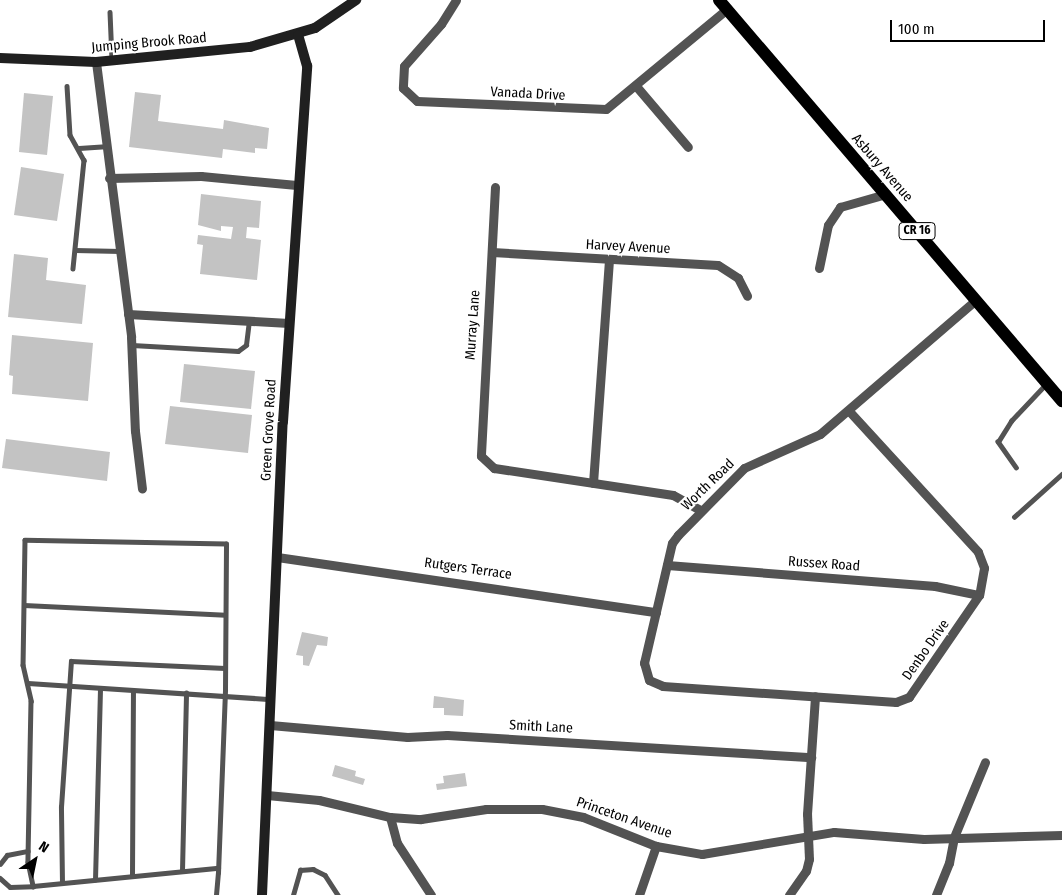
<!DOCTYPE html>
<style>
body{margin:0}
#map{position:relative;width:1062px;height:895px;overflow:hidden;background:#fff;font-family:"Fira Sans Condensed",sans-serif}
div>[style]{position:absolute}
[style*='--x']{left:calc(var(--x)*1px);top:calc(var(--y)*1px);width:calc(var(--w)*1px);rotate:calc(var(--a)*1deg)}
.building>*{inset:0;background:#c3c3c3}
.lane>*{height:4.5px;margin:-2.25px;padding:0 2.25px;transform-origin:2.25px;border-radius:2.25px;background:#535353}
.street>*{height:9px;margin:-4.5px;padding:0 4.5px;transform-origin:4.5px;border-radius:4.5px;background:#535353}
.secondary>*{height:10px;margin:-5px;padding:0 5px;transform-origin:5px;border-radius:5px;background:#202020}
.primary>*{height:12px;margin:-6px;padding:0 6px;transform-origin:6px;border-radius:6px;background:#000}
span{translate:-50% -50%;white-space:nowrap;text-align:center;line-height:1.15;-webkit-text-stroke:4px #fff;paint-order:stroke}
.shield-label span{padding:1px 4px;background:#fff;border:1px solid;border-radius:4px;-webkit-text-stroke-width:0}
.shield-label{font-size:12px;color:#000;font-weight:700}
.street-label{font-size:14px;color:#000}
.north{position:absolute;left:10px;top:835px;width:50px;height:50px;-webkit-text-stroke:4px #fff;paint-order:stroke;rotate:34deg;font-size:14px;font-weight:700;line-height:20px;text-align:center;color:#000}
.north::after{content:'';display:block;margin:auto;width:18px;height:22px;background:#000;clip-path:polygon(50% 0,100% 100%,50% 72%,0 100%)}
.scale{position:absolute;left:890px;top:20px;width:155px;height:22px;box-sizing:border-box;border:2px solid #000;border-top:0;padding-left:6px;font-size:15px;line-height:18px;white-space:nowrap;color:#000;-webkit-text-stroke:4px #fff;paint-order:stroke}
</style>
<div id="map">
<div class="building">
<div style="clip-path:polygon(135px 92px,161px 95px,158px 121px,223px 129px,224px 120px,269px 128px,267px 149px,255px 148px,255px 153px,223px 149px,222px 158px,129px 147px)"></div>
<div style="clip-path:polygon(24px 93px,53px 96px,47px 155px,19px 152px)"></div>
<div style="clip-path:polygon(21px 167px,64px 174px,57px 221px,14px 215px)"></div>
<div style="clip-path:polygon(201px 194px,261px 201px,259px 228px,247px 227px,246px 238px,261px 240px,257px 280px,200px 274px,203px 245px,197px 244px,198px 235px,231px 239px,233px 227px,221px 226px,221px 231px,198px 225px)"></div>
<div style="clip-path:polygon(14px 254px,48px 258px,46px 280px,86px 285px,82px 324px,8px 317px)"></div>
<div style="clip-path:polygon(12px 335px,93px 343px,88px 401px,12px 394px,13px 376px,9px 375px)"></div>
<div style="clip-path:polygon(184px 364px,255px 371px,251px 409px,180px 402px)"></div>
<div style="clip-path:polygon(170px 406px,252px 415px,248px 453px,165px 444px)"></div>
<div style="clip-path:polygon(6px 439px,110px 452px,107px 481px,2px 468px)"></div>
<div style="clip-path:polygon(302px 632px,328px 637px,327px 646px,317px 645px,309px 666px,303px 665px,303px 656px,296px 655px)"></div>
<div style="clip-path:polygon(434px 696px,464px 700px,463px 716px,444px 715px,444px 708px,433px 708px)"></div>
<div style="clip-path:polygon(335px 765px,356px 771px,355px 776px,365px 779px,363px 785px,332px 776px)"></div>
<div style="clip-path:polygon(465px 773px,467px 786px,437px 790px,436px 784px,444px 783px,443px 776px)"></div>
</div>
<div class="lane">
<div style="--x:110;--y:12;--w:48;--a:87.6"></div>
<div style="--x:67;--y:86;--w:49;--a:86.5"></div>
<div style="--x:70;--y:135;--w:29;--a:61"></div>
<div style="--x:84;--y:160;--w:109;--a:95.8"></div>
<div style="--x:79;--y:148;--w:26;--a:-4"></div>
<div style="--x:75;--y:250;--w:45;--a:1.3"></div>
<div style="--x:132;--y:345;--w:106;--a:3.2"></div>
<div style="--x:238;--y:351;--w:10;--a:-37"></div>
<div style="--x:246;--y:345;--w:23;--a:-83"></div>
<div style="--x:1016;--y:468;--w:32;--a:-125"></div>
<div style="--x:998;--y:442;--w:25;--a:-58"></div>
<div style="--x:1011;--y:421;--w:51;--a:-46.6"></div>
<div style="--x:1014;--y:517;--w:64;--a:-41.9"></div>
<div style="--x:24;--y:605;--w:201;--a:2.8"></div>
<div style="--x:28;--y:683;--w:243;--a:3.8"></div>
<div style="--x:0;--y:864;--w:11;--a:-52"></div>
<div style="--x:7;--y:855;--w:21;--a:-11"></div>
<div style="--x:182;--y:871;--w:178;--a:-88.7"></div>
<div style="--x:132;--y:876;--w:185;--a:-89.7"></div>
<div style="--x:0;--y:878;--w:13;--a:42"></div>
<div style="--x:10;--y:887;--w:23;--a:-2"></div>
<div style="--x:95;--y:880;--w:191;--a:-88.5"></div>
<div style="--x:62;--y:883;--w:76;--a:-90.8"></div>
<div style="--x:61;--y:807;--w:146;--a:-86.1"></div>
<div style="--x:71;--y:661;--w:154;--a:2.6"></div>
<div style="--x:216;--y:895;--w:22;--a:-85"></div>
<div style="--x:218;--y:873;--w:183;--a:-87.8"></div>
<div style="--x:225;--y:690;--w:146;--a:-89.6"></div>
<div style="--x:226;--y:544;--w:201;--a:-178.9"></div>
<div style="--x:25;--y:540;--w:125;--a:90.9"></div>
<div style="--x:23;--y:665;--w:37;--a:77"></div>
<div style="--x:31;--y:701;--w:161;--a:91.1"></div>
<div style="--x:28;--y:862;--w:25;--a:78"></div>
<div style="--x:33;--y:886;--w:186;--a:-5.6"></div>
<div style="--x:293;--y:895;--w:26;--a:-74"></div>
<div style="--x:300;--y:870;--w:13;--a:-4"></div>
<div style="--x:313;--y:869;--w:13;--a:27"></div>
<div style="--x:325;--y:875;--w:24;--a:57"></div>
</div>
<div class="street">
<div style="--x:456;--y:0;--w:28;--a:122"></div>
<div style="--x:441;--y:24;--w:56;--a:131.4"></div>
<div style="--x:404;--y:66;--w:22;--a:93"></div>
<div style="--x:403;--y:88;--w:19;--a:43"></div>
<div style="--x:417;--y:101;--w:189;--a:2.4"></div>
<div style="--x:606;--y:109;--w:157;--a:-39.6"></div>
<div style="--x:96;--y:62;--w:277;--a:82.7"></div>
<div style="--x:131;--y:337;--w:94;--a:87.6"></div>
<div style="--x:135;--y:431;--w:58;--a:83.1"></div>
<div style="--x:636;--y:86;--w:80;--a:49.6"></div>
<div style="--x:109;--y:178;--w:92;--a:-1.2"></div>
<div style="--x:201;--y:176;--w:96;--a:5.4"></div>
<div style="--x:495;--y:187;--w:269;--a:93"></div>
<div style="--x:481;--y:456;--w:18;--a:43"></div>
<div style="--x:494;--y:468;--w:181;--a:8.6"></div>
<div style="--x:673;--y:495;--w:31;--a:29"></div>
<div style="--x:492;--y:252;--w:226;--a:3.3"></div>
<div style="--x:718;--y:265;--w:24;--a:33"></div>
<div style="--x:738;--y:278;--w:20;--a:63"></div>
<div style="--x:819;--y:268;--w:44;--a:-78.2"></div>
<div style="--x:828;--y:225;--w:22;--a:-56"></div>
<div style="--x:840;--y:207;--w:48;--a:-15.8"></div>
<div style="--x:128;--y:314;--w:161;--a:3.2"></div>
<div style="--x:849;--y:411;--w:191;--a:47.5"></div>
<div style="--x:978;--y:552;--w:17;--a:69"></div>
<div style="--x:984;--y:568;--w:27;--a:100"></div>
<div style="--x:979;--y:595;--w:124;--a:124.5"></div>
<div style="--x:909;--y:697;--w:14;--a:159"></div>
<div style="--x:896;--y:702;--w:234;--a:-176.1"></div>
<div style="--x:663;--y:686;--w:15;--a:-157"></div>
<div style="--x:649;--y:680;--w:18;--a:-106"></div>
<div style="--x:644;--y:663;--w:123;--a:-76.9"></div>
<div style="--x:672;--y:543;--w:10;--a:-53"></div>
<div style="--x:678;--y:535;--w:94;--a:-45.4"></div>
<div style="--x:744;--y:468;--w:83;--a:-24.1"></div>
<div style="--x:820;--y:434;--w:206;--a:-40.7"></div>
<div style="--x:593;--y:483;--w:224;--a:-85.9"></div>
<div style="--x:277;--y:557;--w:383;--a:8.3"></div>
<div style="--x:667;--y:565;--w:269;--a:4.5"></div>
<div style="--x:935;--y:586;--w:45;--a:11.6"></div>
<div style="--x:270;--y:725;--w:138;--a:5"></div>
<div style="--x:407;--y:737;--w:40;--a:-2.9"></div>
<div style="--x:447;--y:735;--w:365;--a:3.5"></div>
<div style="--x:267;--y:795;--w:52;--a:5.5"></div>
<div style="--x:319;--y:800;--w:73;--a:13.5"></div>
<div style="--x:390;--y:817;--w:31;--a:4"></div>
<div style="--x:421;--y:819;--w:66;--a:-8.7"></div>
<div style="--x:486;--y:809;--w:56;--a:0"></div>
<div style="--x:542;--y:809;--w:42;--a:11"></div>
<div style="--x:583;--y:817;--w:79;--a:21.7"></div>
<div style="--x:656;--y:846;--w:47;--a:9.9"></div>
<div style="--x:702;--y:854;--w:134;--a:-9.5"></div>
<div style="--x:834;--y:832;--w:90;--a:4.4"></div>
<div style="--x:924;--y:839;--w:138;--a:-1.7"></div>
<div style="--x:390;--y:817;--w:27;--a:75"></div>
<div style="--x:397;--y:843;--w:62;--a:56.8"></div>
<div style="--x:639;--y:895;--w:52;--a:-70.9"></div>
<div style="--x:789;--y:895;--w:29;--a:-55"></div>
<div style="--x:806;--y:871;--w:12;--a:-76"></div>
<div style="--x:809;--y:859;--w:45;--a:-92.5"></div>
<div style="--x:807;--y:814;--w:118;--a:-86.1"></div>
<div style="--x:936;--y:895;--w:35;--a:-68"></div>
<div style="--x:949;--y:863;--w:26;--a:-79"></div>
<div style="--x:954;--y:837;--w:81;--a:-67.5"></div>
</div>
<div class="secondary">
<div style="--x:0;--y:58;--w:96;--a:2.4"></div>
<div style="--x:96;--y:62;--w:155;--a:-5.6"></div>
<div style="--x:250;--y:47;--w:68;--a:-16.3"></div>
<div style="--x:315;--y:28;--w:50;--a:-34.3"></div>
<div style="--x:262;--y:895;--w:473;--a:-87.5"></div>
<div style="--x:283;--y:422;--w:357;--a:-86.1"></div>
<div style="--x:307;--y:66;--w:32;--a:-106"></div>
</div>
<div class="primary">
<div style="--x:719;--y:0;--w:528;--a:49.46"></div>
</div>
<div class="shield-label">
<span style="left:917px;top:231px">CR 16</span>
</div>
<div class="street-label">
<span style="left:149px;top:43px;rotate:-5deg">Jumping Brook Road</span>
<span style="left:528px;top:94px;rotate:3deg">Vanada Drive</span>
<span style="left:882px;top:168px;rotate:49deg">Asbury Avenue</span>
<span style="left:628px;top:247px;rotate:3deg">Harvey Avenue</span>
<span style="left:473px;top:325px;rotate:-86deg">Murray Lane</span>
<span style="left:269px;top:430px;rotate:-87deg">Green Grove Road</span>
<span style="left:708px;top:485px;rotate:-44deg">Worth Road</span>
<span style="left:824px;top:564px;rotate:4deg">Russex Road</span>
<span style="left:468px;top:569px;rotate:8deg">Rutgers Terrace</span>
<span style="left:926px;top:650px;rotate:-55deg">Denbo Drive</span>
<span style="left:541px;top:727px;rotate:3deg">Smith Lane</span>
<span style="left:624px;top:818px;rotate:19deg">Princeton Avenue</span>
</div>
<div class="north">N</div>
<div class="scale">100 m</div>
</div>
